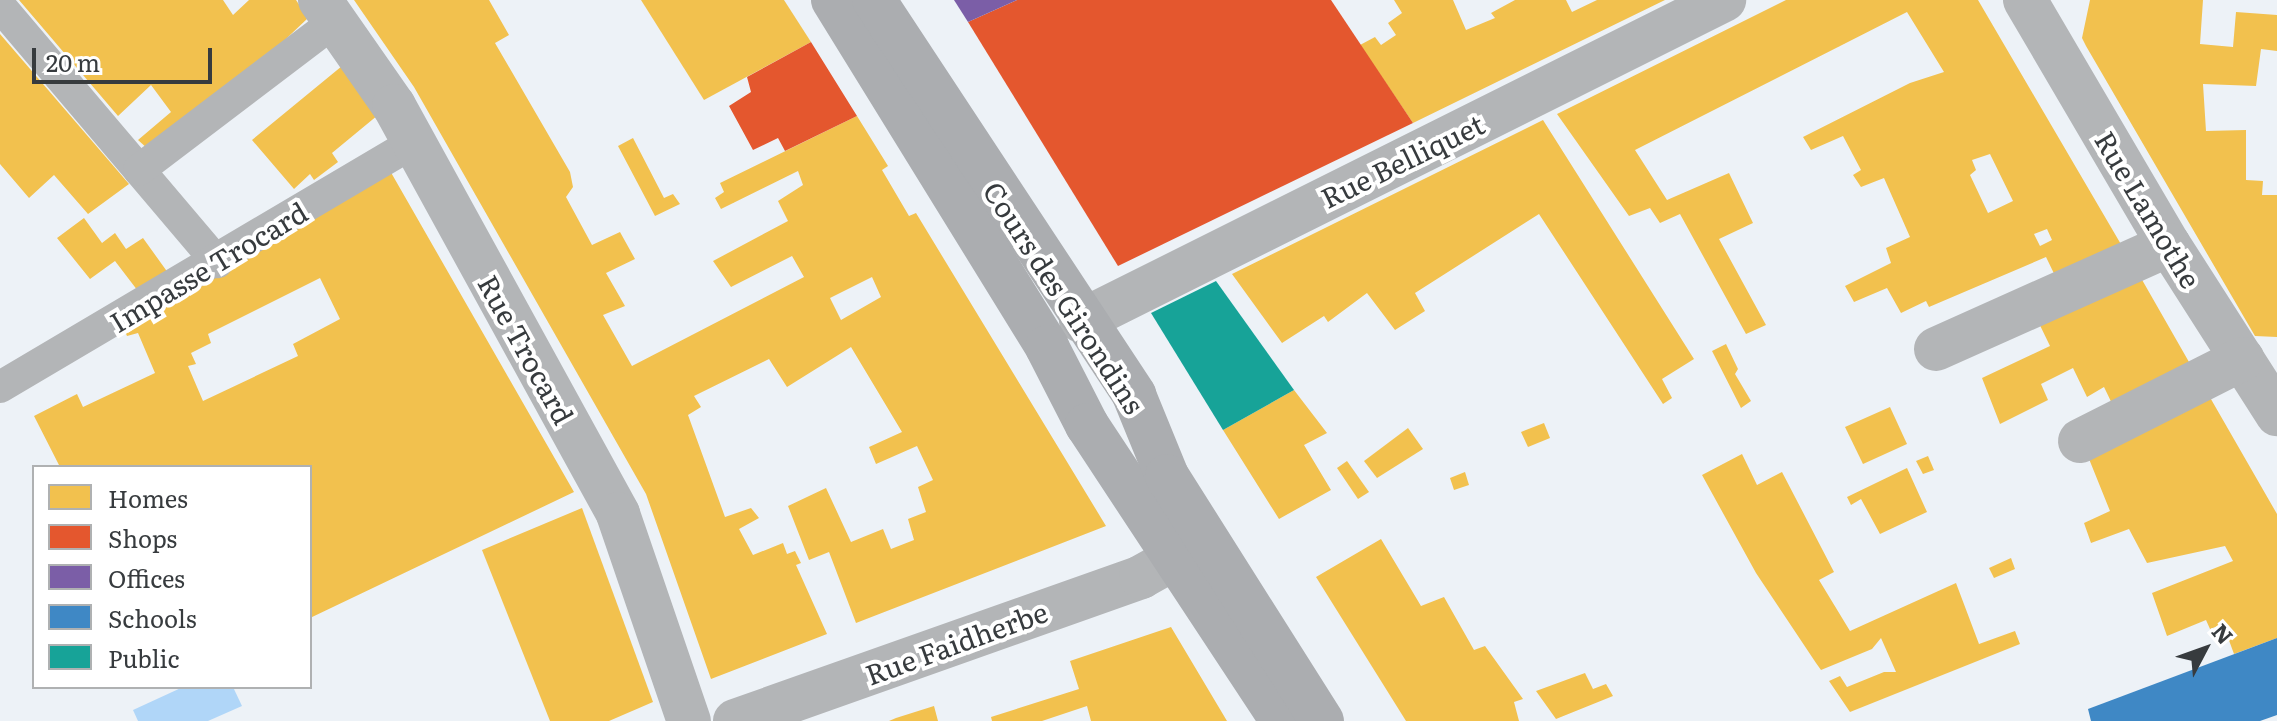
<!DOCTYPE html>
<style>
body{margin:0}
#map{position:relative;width:2277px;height:721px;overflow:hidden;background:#edf2f7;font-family:Literata,serif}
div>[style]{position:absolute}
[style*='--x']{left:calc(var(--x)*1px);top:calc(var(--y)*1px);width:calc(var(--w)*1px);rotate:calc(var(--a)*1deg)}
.water>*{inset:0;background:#b0d6f8}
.homes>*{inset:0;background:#f2c14e}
.shops>*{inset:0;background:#e4572e}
.offices>*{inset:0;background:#7b5ea7}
.schools>*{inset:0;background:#3f88c5}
.public>*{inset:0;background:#17a398}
.lane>*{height:32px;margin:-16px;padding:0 16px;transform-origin:16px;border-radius:16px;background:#b3b5b7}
.street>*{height:44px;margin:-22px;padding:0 22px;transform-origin:22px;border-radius:22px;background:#b3b5b7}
.primary>*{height:44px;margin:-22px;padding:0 22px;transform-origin:22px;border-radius:22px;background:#abadb0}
span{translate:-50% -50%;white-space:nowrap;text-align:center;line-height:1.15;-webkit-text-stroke:8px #fff;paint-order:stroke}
.street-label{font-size:28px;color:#373b3e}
.legend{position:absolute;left:32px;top:465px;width:280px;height:224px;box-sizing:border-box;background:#fff;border:2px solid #afb1b2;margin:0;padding:10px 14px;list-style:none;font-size:24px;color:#373b3e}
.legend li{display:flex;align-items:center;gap:16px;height:40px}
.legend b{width:40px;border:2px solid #afb1b2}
.north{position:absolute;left:2165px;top:609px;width:80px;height:80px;-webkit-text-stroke:6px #fff;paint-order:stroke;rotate:49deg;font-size:22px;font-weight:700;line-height:32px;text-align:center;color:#373b3e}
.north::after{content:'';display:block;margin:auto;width:28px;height:36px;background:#373b3e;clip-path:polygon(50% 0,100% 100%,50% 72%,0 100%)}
.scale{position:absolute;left:32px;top:48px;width:180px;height:36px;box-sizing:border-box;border:4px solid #373b3e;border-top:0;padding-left:10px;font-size:24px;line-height:28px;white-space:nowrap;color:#373b3e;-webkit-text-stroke:6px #fff;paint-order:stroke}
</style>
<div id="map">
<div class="water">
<div style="clip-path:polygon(183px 687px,233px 687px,242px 706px,208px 721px,138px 721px,133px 710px)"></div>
</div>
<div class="homes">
<div style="clip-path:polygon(19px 0,223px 0,233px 15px,249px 0,296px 0,308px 18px,248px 75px,148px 149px,138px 140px,171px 112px,151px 85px,118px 116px)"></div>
<div style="clip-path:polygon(evenodd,354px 0,489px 0,509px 35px,495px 43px,570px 172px,573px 187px,566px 197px,592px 245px,620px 232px,635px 259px,606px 273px,625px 306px,603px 315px,632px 366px,804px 277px,792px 256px,731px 287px,713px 261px,788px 221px,778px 201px,803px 185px,798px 171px,721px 209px,715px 198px,724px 192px,720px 183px,857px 116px,888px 166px,882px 170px,909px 216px,916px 213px,1106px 526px,856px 623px,829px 552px,809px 560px,788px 506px,826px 488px,851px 542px,883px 529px,891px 549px,914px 540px,908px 519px,926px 512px,918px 487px,933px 480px,917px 446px,876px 464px,869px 447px,902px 432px,851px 347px,787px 387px,769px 359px,694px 396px,701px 407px,688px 415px,725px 517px,751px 508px,759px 518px,739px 529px,753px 555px,783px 543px,787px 554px,795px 551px,801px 563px,796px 565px,827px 634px,711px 679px,646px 494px,414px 87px,354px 0,872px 277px,881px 297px,841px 320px,830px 298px,872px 277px)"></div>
<div style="clip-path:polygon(641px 0,784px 0,811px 42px,704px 100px)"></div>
<div style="clip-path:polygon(1394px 0,1453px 0,1466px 30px,1495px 18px,1491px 13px,1515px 0,1566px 0,1572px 12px,1597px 0,1665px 0,1413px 123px,1360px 45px,1375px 37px,1381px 45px,1396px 35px,1388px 23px,1402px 13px)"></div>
<div style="clip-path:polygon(evenodd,1786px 0,1978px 0,2129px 258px,2061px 288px,2046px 257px,1929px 307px,1926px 301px,1901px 313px,1887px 288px,1854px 302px,1845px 286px,1891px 263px,1886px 248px,1910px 237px,1884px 178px,1861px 187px,1853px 175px,1861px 170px,1843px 136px,1811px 150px,1803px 137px,1910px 83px,1944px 72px,1907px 12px,1635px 150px,1667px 200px,1729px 173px,1753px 223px,1719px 239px,1766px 325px,1746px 334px,1680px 214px,1660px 223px,1650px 208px,1629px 216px,1557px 114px,1786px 0,1990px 154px,2013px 201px,1988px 213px,1970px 175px,1976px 170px,1972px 160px,1990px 154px,1786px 0,2047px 229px,2052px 240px,2040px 246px,2034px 234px,2047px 229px)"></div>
<div style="clip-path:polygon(2090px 0,2203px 0,2200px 44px,2233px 47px,2236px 12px,2277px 15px,2277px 51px,2261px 49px,2256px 86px,2203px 84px,2206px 131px,2246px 130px,2246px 180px,2263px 181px,2262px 195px,2277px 195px,2277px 337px,2255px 336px,2086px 46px,2082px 38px)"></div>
<div style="clip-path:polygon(0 34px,129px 184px,88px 214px,54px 175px,29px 198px,0 164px)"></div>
<div style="clip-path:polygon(342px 66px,378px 115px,332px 153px,338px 162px,314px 180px,310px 174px,294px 189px,252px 140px)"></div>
<div style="clip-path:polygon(1543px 120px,1694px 359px,1662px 379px,1672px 398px,1663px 404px,1539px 214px,1415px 293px,1425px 311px,1395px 330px,1367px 293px,1328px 322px,1324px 316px,1282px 343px,1232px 274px)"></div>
<div style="clip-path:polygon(633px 138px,664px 198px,673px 194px,680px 204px,655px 216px,618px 146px)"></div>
<div style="clip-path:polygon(evenodd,389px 169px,574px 492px,310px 618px,310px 467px,60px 467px,34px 416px,77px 394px,83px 407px,155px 373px,138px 333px,127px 336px,123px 327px,389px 169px,320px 278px,340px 319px,293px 344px,298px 356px,203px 401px,188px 366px,196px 364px,191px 353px,211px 343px,208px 334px,320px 278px)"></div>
<div style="clip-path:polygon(84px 218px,102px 243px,115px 233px,126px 249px,143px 238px,171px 277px,141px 295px,115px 261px,90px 279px,57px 238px)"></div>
<div style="clip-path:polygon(2137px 271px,2197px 376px,2118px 416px,2104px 387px,2087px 397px,2073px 368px,2041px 384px,2048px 400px,2000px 424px,1982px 378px,2050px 346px,2035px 315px)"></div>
<div style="clip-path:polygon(1726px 344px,1738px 369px,1735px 374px,1751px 401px,1741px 408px,1712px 351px)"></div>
<div style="clip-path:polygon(2204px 387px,2277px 514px,2277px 638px,2234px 654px,2223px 624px,2210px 629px,2206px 620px,2167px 636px,2152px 593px,2233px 561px,2225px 546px,2147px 563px,2129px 529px,2091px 543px,2084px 523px,2110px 511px,2085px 449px)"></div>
<div style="clip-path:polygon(1294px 390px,1327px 433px,1304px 445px,1331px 490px,1279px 519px,1223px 430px)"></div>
<div style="clip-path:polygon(1890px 407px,1907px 444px,1863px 464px,1845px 427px)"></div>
<div style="clip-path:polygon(1544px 423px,1550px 438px,1528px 447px,1521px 432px)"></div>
<div style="clip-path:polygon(1408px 428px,1423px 449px,1377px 478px,1364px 461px)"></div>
<div style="clip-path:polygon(1742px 454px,1757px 485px,1782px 472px,1834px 572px,1819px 580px,1850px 631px,1956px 583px,1979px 644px,2015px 631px,2020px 644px,1850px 712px,1829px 681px,1840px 676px,1847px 687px,1884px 672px,1896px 672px,1881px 638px,1872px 649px,1821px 670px,1816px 663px,1756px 573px,1702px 475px)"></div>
<div style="clip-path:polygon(1928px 456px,1934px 470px,1923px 474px,1916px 461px)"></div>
<div style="clip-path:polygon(1347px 461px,1369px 492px,1358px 499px,1337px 468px)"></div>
<div style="clip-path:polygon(1907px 468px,1927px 512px,1880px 534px,1861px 499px,1851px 505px,1847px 497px)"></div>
<div style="clip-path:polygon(1465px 472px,1469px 485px,1454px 490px,1450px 478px)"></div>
<div style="clip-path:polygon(582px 508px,653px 702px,609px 721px,550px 721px,482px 550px)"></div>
<div style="clip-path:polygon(1381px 539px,1421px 606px,1444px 597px,1474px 650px,1485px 646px,1523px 699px,1514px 702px,1519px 721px,1406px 721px,1316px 577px)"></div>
<div style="clip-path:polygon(2011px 558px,2015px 569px,1994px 578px,1989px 568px)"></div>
<div style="clip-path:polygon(1171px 627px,1227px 721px,1091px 721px,1087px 706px,1042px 721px,992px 721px,991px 717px,1079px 689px,1070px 661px)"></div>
<div style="clip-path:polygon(1585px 673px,1593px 689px,1606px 684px,1613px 696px,1556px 719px,1536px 691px)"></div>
<div style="clip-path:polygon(934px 706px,938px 721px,889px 721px,896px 718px)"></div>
</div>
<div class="shops">
<div style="clip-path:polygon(1017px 0,1331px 0,1413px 123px,1118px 266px,968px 22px)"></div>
<div style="clip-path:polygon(811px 42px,857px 116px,785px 151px,778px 138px,753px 150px,729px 106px,751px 92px,747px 77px)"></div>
</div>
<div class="offices">
<div style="clip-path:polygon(954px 0,1017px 0,968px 22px)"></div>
</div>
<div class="schools">
<div style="clip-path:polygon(2277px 638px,2277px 715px,2260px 721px,2091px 721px,2088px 709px)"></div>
</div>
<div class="public">
<div style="clip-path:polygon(1216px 281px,1294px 390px,1223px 430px,1151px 313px)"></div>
</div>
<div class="lane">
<div style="--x:0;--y:6;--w:336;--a:49.7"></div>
<div style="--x:139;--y:170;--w:246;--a:-37.2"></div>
<div style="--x:0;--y:387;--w:481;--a:-30.6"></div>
</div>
<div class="street">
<div style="--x:320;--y:0;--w:129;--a:55.1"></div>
<div style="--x:394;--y:106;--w:465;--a:61.2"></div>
<div style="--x:618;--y:514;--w:219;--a:71.1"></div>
<div style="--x:2025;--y:0;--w:284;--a:59.6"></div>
<div style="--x:2169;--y:245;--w:201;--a:57.4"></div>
<div style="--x:1081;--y:321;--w:719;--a:-26.53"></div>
<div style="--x:1936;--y:349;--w:255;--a:-24.1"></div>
<div style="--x:2080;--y:441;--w:182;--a:-26.8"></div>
<div style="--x:735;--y:721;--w:431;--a:-19.5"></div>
<div style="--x:1141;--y:577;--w:39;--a:-29"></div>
</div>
<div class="primary">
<div style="--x:833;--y:0;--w:408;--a:58.3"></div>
<div style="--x:1047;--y:347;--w:88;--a:62.9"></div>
<div style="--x:1087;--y:425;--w:354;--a:56.6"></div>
<div style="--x:874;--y:0;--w:473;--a:56.6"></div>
<div style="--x:1134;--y:395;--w:87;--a:67.8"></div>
<div style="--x:1167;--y:476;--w:290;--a:57.7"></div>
</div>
<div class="street-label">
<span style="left:1402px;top:160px;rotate:-26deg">Rue Belliquet</span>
<span style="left:2149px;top:209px;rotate:59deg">Rue Lamothe</span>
<span style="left:208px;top:266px;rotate:-31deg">Impasse Trocard</span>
<span style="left:1065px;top:297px;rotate:57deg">Cours des Girondins</span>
<span style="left:527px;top:349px;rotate:61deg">Rue Trocard</span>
<span style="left:956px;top:642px;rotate:-20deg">Rue Faidherbe</span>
</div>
<ul class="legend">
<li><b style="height:22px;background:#f2c14e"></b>Homes</li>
<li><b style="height:22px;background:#e4572e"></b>Shops</li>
<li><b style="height:22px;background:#7b5ea7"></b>Offices</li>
<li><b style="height:22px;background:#3f88c5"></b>Schools</li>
<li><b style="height:22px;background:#17a398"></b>Public</li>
</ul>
<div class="north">N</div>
<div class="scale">20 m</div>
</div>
